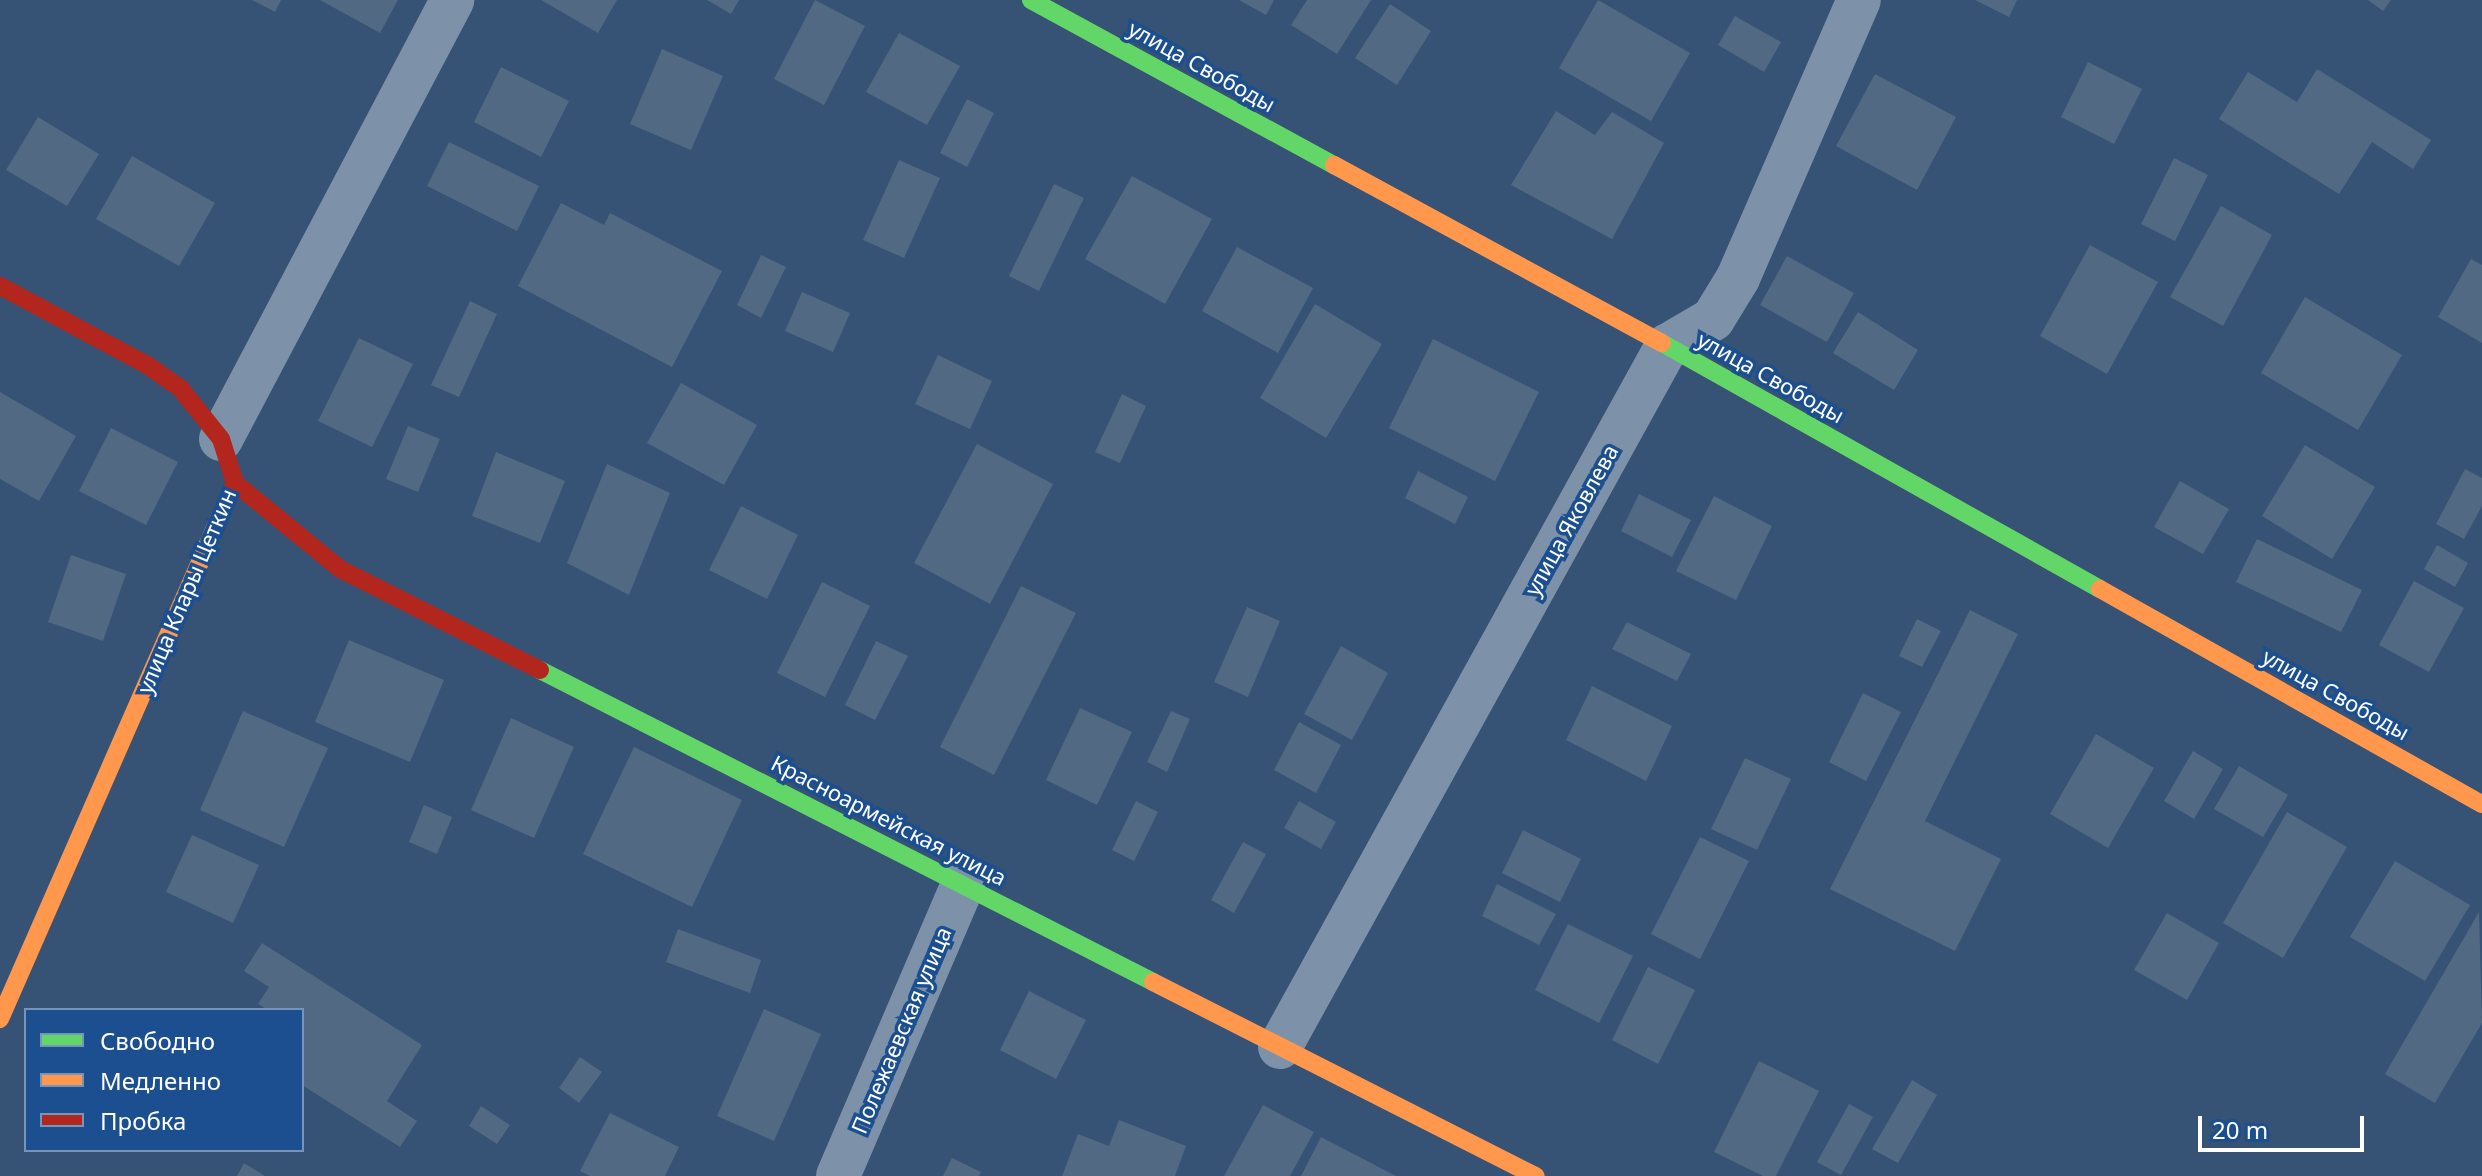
<!DOCTYPE html>
<meta charset="utf-8">
<style>
body{margin:0}
#map{position:relative;width:2482px;height:1176px;overflow:hidden;background:#365274;font-family:"Noto Sans",sans-serif}
div>[style]{position:absolute}
[style*='--x']{left:calc(var(--x)*1px);top:calc(var(--y)*1px);width:calc(var(--w)*1px);rotate:calc(var(--a)*1deg)}
.building>*{inset:0;background:#526984}
.street>*{height:44px;margin:-22px;padding:0 22px;transform-origin:22px;border-radius:22px;background:#7d92a8}
.fast>*{height:18px;margin:-9px;padding:0 9px;transform-origin:9px;border-radius:9px;background:#63d668}
.slow>*{height:18px;margin:-9px;padding:0 9px;transform-origin:9px;border-radius:9px;background:#ff974d}
.jam>*{height:18px;margin:-9px;padding:0 9px;transform-origin:9px;border-radius:9px;background:#b3261e}
span{translate:-50% -50%;white-space:nowrap;text-align:center;line-height:1.15;-webkit-text-stroke:7px #1b4f8f;paint-order:stroke}
.street-label{font-size:22px;color:#fff}
.legend{position:absolute;left:24px;top:1008px;width:280px;height:144px;box-sizing:border-box;background:#1b4f8f;border:2px solid #7695bc;margin:0;padding:10px 14px;list-style:none;font-size:24px;color:#fff}
.legend li{display:flex;align-items:center;gap:16px;height:40px}
.legend b{width:40px;border:2px solid #7695bc}
.scale{position:absolute;left:2198px;top:1116px;width:166px;height:36px;box-sizing:border-box;border:4px solid #fff;border-top:0;padding-left:10px;font-size:24px;line-height:28px;white-space:nowrap;color:#fff;-webkit-text-stroke:6px #1b4f8f;paint-order:stroke}
</style>
<div id="map">
<div class="building">
<div style="clip-path:polygon(252px 0,281px 0,275px 12px)"></div>
<div style="clip-path:polygon(320px 0,398px 0,380px 33px)"></div>
<div style="clip-path:polygon(541px 0,617px 0,598px 33px)"></div>
<div style="clip-path:polygon(707px 0,739px 0,731px 14px)"></div>
<div style="clip-path:polygon(815px 0,865px 26px,824px 105px,774px 79px)"></div>
<div style="clip-path:polygon(1239px 0,1274px 0,1266px 15px)"></div>
<div style="clip-path:polygon(1307px 0,1371px 0,1337px 54px,1291px 25px)"></div>
<div style="clip-path:polygon(1598px 0,1690px 53px,1651px 121px,1559px 68px)"></div>
<div style="clip-path:polygon(1975px 0,2017px 0,2009px 17px)"></div>
<div style="clip-path:polygon(2368px 0,2391px 0,2383px 11px)"></div>
<div style="clip-path:polygon(1390px 4px,1431px 31px,1397px 85px,1355px 58px)"></div>
<div style="clip-path:polygon(1735px 16px,1781px 42px,1764px 72px,1718px 45px)"></div>
<div style="clip-path:polygon(899px 33px,960px 66px,927px 125px,866px 92px)"></div>
<div style="clip-path:polygon(662px 49px,723px 76px,691px 150px,630px 124px)"></div>
<div style="clip-path:polygon(2088px 62px,2142px 89px,2114px 144px,2061px 117px)"></div>
<div style="clip-path:polygon(501px 67px,569px 101px,541px 157px,474px 122px)"></div>
<div style="clip-path:polygon(2317px 69px,2431px 140px,2413px 169px,2372px 142px,2339px 194px,2219px 119px,2248px 72px,2297px 102px)"></div>
<div style="clip-path:polygon(1875px 74px,1956px 117px,1917px 190px,1836px 146px)"></div>
<div style="clip-path:polygon(967px 99px,994px 113px,967px 167px,940px 153px)"></div>
<div style="clip-path:polygon(1556px 111px,1595px 135px,1612px 112px,1664px 143px,1612px 239px,1511px 185px)"></div>
<div style="clip-path:polygon(38px 117px,99px 154px,67px 206px,6px 170px)"></div>
<div style="clip-path:polygon(449px 142px,539px 186px,517px 231px,427px 186px)"></div>
<div style="clip-path:polygon(132px 156px,215px 203px,179px 266px,96px 219px)"></div>
<div style="clip-path:polygon(2174px 158px,2208px 175px,2175px 241px,2141px 224px)"></div>
<div style="clip-path:polygon(899px 160px,940px 178px,904px 258px,863px 240px)"></div>
<div style="clip-path:polygon(1132px 176px,1212px 219px,1165px 304px,1085px 259px)"></div>
<div style="clip-path:polygon(1054px 184px,1084px 198px,1039px 291px,1009px 276px)"></div>
<div style="clip-path:polygon(561px 203px,604px 225px,610px 213px,722px 271px,672px 367px,518px 286px)"></div>
<div style="clip-path:polygon(2221px 206px,2272px 235px,2223px 326px,2170px 297px)"></div>
<div style="clip-path:polygon(2090px 245px,2158px 282px,2107px 374px,2040px 336px)"></div>
<div style="clip-path:polygon(1237px 247px,1313px 288px,1278px 353px,1202px 311px)"></div>
<div style="clip-path:polygon(761px 255px,786px 267px,761px 318px,737px 305px)"></div>
<div style="clip-path:polygon(1787px 256px,1854px 293px,1827px 342px,1760px 305px)"></div>
<div style="clip-path:polygon(2471px 259px,2482px 265px,2482px 343px,2438px 317px)"></div>
<div style="clip-path:polygon(802px 292px,850px 313px,833px 352px,785px 331px)"></div>
<div style="clip-path:polygon(2305px 297px,2402px 355px,2358px 430px,2261px 373px)"></div>
<div style="clip-path:polygon(470px 301px,497px 314px,459px 397px,431px 385px)"></div>
<div style="clip-path:polygon(1315px 304px,1382px 344px,1326px 438px,1260px 398px)"></div>
<div style="clip-path:polygon(1858px 312px,1918px 350px,1894px 390px,1833px 353px)"></div>
<div style="clip-path:polygon(359px 338px,413px 364px,372px 447px,318px 421px)"></div>
<div style="clip-path:polygon(1433px 339px,1539px 392px,1495px 481px,1389px 428px)"></div>
<div style="clip-path:polygon(938px 355px,992px 381px,970px 429px,915px 404px)"></div>
<div style="clip-path:polygon(681px 383px,757px 425px,724px 485px,647px 443px)"></div>
<div style="clip-path:polygon(0 392px,76px 436px,39px 501px,0 479px)"></div>
<div style="clip-path:polygon(1122px 394px,1146px 406px,1120px 463px,1095px 452px)"></div>
<div style="clip-path:polygon(408px 426px,440px 439px,418px 492px,386px 479px)"></div>
<div style="clip-path:polygon(111px 428px,178px 462px,146px 525px,79px 491px)"></div>
<div style="clip-path:polygon(977px 444px,1053px 484px,990px 604px,914px 563px)"></div>
<div style="clip-path:polygon(2305px 445px,2375px 487px,2332px 559px,2262px 516px)"></div>
<div style="clip-path:polygon(496px 452px,565px 481px,540px 543px,472px 516px)"></div>
<div style="clip-path:polygon(607px 464px,670px 493px,629px 595px,567px 563px)"></div>
<div style="clip-path:polygon(2465px 469px,2482px 478px,2482px 506px,2464px 539px,2436px 524px)"></div>
<div style="clip-path:polygon(1418px 471px,1468px 497px,1455px 524px,1405px 498px)"></div>
<div style="clip-path:polygon(2180px 481px,2229px 509px,2203px 554px,2154px 527px)"></div>
<div style="clip-path:polygon(1639px 494px,1691px 520px,1672px 557px,1621px 531px)"></div>
<div style="clip-path:polygon(1714px 496px,1772px 526px,1736px 600px,1676px 571px)"></div>
<div style="clip-path:polygon(741px 506px,798px 535px,767px 599px,709px 570px)"></div>
<div style="clip-path:polygon(2257px 539px,2362px 590px,2341px 632px,2236px 582px)"></div>
<div style="clip-path:polygon(2437px 545px,2468px 563px,2455px 587px,2424px 569px)"></div>
<div style="clip-path:polygon(71px 555px,126px 574px,103px 641px,48px 622px)"></div>
<div style="clip-path:polygon(2414px 581px,2464px 608px,2429px 672px,2379px 645px)"></div>
<div style="clip-path:polygon(822px 582px,870px 606px,825px 697px,777px 673px)"></div>
<div style="clip-path:polygon(1021px 586px,1076px 613px,994px 775px,940px 747px)"></div>
<div style="clip-path:polygon(1247px 607px,1280px 621px,1248px 697px,1214px 682px)"></div>
<div style="clip-path:polygon(1970px 610px,2018px 634px,1925px 821px,2001px 859px,1955px 951px,1830px 889px)"></div>
<div style="clip-path:polygon(1917px 619px,1941px 631px,1922px 667px,1899px 656px)"></div>
<div style="clip-path:polygon(1627px 622px,1691px 654px,1677px 681px,1612px 649px)"></div>
<div style="clip-path:polygon(349px 640px,444px 680px,410px 762px,315px 722px)"></div>
<div style="clip-path:polygon(876px 641px,908px 656px,875px 720px,845px 705px)"></div>
<div style="clip-path:polygon(1341px 646px,1388px 673px,1352px 740px,1304px 714px)"></div>
<div style="clip-path:polygon(1592px 686px,1672px 726px,1646px 781px,1566px 740px)"></div>
<div style="clip-path:polygon(1863px 693px,1901px 712px,1866px 781px,1829px 762px)"></div>
<div style="clip-path:polygon(1080px 708px,1132px 732px,1097px 805px,1046px 780px)"></div>
<div style="clip-path:polygon(243px 711px,328px 748px,284px 847px,200px 810px)"></div>
<div style="clip-path:polygon(1171px 711px,1190px 719px,1167px 772px,1147px 762px)"></div>
<div style="clip-path:polygon(511px 718px,574px 747px,534px 838px,471px 810px)"></div>
<div style="clip-path:polygon(1299px 722px,1341px 745px,1316px 793px,1274px 770px)"></div>
<div style="clip-path:polygon(2096px 734px,2154px 768px,2108px 848px,2050px 814px)"></div>
<div style="clip-path:polygon(634px 747px,742px 800px,692px 907px,583px 854px)"></div>
<div style="clip-path:polygon(2193px 751px,2223px 769px,2194px 819px,2164px 801px)"></div>
<div style="clip-path:polygon(1745px 758px,1791px 779px,1757px 850px,1711px 829px)"></div>
<div style="clip-path:polygon(2239px 766px,2288px 795px,2263px 837px,2214px 809px)"></div>
<div style="clip-path:polygon(1136px 801px,1158px 812px,1134px 861px,1112px 850px)"></div>
<div style="clip-path:polygon(1299px 801px,1336px 822px,1321px 849px,1284px 828px)"></div>
<div style="clip-path:polygon(424px 805px,452px 817px,437px 854px,409px 842px)"></div>
<div style="clip-path:polygon(2287px 812px,2347px 847px,2283px 958px,2223px 923px)"></div>
<div style="clip-path:polygon(1523px 830px,1581px 859px,1560px 902px,1502px 873px)"></div>
<div style="clip-path:polygon(192px 835px,259px 865px,233px 923px,166px 892px)"></div>
<div style="clip-path:polygon(1700px 837px,1749px 861px,1700px 959px,1651px 934px)"></div>
<div style="clip-path:polygon(1243px 842px,1266px 854px,1234px 913px,1211px 900px)"></div>
<div style="clip-path:polygon(2395px 861px,2470px 905px,2425px 981px,2350px 937px)"></div>
<div style="clip-path:polygon(1497px 884px,1556px 914px,1539px 945px,1482px 916px)"></div>
<div style="clip-path:polygon(2479px 912px,2482px 1023px,2435px 1103px,2385px 1074px)"></div>
<div style="clip-path:polygon(2167px 913px,2219px 943px,2187px 1000px,2134px 970px)"></div>
<div style="clip-path:polygon(1568px 924px,1633px 956px,1599px 1023px,1535px 990px)"></div>
<div style="clip-path:polygon(678px 929px,761px 960px,750px 993px,666px 962px)"></div>
<div style="clip-path:polygon(262px 943px,422px 1045px,387px 1101px,417px 1121px,400px 1147px,302px 1085px,302px 1010px,268px 1010px,258px 1004px,269px 987px,244px 971px)"></div>
<div style="clip-path:polygon(1648px 967px,1695px 990px,1658px 1064px,1612px 1040px)"></div>
<div style="clip-path:polygon(1029px 991px,1086px 1020px,1056px 1079px,1000px 1050px)"></div>
<div style="clip-path:polygon(764px 1009px,821px 1034px,774px 1141px,717px 1116px)"></div>
<div style="clip-path:polygon(580px 1057px,602px 1072px,579px 1103px,559px 1088px)"></div>
<div style="clip-path:polygon(1759px 1061px,1819px 1091px,1776px 1176px,1763px 1176px,1714px 1152px)"></div>
<div style="clip-path:polygon(1912px 1080px,1937px 1095px,1898px 1163px,1872px 1149px)"></div>
<div style="clip-path:polygon(1849px 1104px,1873px 1117px,1841px 1175px,1817px 1162px)"></div>
<div style="clip-path:polygon(1263px 1105px,1314px 1132px,1290px 1176px,1224px 1176px)"></div>
<div style="clip-path:polygon(481px 1106px,510px 1125px,497px 1144px,469px 1126px)"></div>
<div style="clip-path:polygon(610px 1113px,679px 1147px,665px 1176px,590px 1176px,580px 1171px)"></div>
<div style="clip-path:polygon(1119px 1120px,1186px 1146px,1175px 1176px,1062px 1176px,1078px 1134px,1109px 1146px)"></div>
<div style="clip-path:polygon(1321px 1137px,1396px 1176px,1301px 1176px)"></div>
<div style="clip-path:polygon(952px 1158px,981px 1172px,979px 1176px,943px 1176px)"></div>
<div style="clip-path:polygon(244px 1163px,265px 1176px,237px 1176px)"></div>
</div>
<div class="street">
<div style="--x:221;--y:439;--w:496;--a:-62.2"></div>
<div style="--x:1280;--y:1047;--w:801;--a:-61.1"></div>
<div style="--x:1667;--y:346;--w:53;--a:-30.4"></div>
<div style="--x:1713;--y:319;--w:48;--a:-58.6"></div>
<div style="--x:1738;--y:278;--w:303;--a:-66.5"></div>
<div style="--x:838;--y:1176;--w:318;--a:-66.8"></div>
</div>
<div class="fast">
<div style="--x:1031;--y:0;--w:345;--a:28.6"></div>
<div style="--x:1662;--y:343;--w:502;--a:29.32"></div>
<div style="--x:540;--y:670;--w:688;--a:26.97"></div>
</div>
<div class="slow">
<div style="--x:1334;--y:165;--w:373;--a:28.5"></div>
<div style="--x:2100;--y:589;--w:438;--a:29.4"></div>
<div style="--x:1153;--y:982;--w:429;--a:26.9"></div>
<div style="--x:0;--y:1019;--w:561;--a:-66.36"></div>
</div>
<div class="jam">
<div style="--x:0;--y:286;--w:167;--a:28.3"></div>
<div style="--x:147;--y:365;--w:40;--a:34.9"></div>
<div style="--x:180;--y:388;--w:65;--a:51.2"></div>
<div style="--x:221;--y:439;--w:46;--a:72.3"></div>
<div style="--x:235;--y:483;--w:24;--a:114"></div>
<div style="--x:235;--y:483;--w:136;--a:39.3"></div>
<div style="--x:340;--y:569;--w:224;--a:26.8"></div>
</div>
<div class="street-label">
<span style="left:1202px;top:66px;rotate:29deg">улица Свободы</span>
<span style="left:1771px;top:377px;rotate:29deg">улица Свободы</span>
<span style="left:1571px;top:520px;rotate:-61deg">улица Яковлева</span>
<span style="left:186px;top:591px;rotate:-67deg">улица Клары Цеткин</span>
<span style="left:2336px;top:694px;rotate:29deg">улица Свободы</span>
<span style="left:889px;top:820px;rotate:27deg">Красноармейская улица</span>
<span style="left:901px;top:1030px;rotate:-67deg">Полежаевская улица</span>
</div>
<ul class="legend">
<li><b style="height:10px;background:#63d668"></b>Свободно</li>
<li><b style="height:10px;background:#ff974d"></b>Медленно</li>
<li><b style="height:10px;background:#b3261e"></b>Пробка</li>
</ul>
<div class="scale">20 m</div>
</div>
